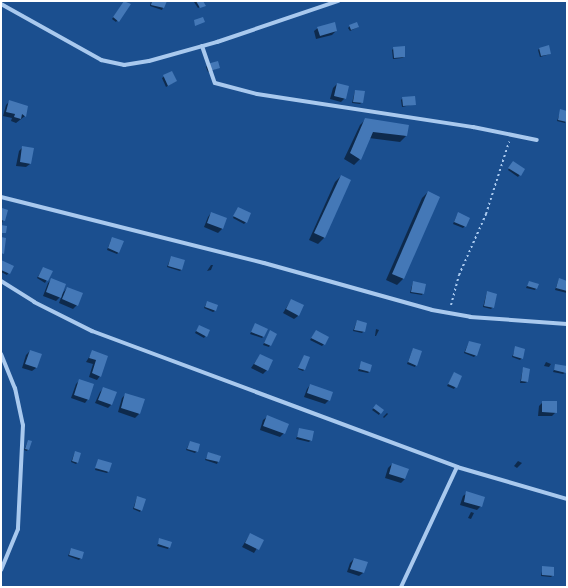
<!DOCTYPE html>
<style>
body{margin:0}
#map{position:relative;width:568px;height:588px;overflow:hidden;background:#1b4f8f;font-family:Montserrat,sans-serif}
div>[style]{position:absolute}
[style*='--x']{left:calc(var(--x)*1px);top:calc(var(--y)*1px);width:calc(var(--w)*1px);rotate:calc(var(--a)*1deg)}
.shadow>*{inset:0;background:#0007}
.building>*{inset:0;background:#4478b7}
.path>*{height:2px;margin-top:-1px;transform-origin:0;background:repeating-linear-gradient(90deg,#a9c9ee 0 2px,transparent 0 5px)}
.street>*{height:4px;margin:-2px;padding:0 2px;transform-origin:2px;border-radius:2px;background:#a9c9ee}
span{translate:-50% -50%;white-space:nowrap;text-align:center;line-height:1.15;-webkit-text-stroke:3px #1b4f8f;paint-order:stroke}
.frame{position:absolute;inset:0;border:2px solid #fff;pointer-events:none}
</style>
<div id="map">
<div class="shadow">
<div style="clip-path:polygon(125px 1px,129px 4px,116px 22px,112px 19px)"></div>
<div style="clip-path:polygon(151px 1px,166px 1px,162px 10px,150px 6px)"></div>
<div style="clip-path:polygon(202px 1px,204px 5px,198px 8px,194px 2px)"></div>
<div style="clip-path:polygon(350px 26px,358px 27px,350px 31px,348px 28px)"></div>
<div style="clip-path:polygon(318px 28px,336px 31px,332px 35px,316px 39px,314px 31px)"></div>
<div style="clip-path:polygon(394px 48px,404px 57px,402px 58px,393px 59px,392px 50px)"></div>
<div style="clip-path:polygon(540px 48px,550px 54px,540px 57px,538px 50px)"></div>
<div style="clip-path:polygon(208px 65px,218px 68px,208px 72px,206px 67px)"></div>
<div style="clip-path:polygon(172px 72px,176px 81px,166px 87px,162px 78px)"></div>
<div style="clip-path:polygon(337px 84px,345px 98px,341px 102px,330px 99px,333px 88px)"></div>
<div style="clip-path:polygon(355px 91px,362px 102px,360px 104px,352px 103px)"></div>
<div style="clip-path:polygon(403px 98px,415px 104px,402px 107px,401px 100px)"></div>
<div style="clip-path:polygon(10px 101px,25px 116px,16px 123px,11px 121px,12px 118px,3px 116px,6px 105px)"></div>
<div style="clip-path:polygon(561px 110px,567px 112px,565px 123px,557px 121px)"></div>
<div style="clip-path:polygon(366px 119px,406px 136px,400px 142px,369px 138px,360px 159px,354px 165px,344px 159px,360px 125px)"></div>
<div style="clip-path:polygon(23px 147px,30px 164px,26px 167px,16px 166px,19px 151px)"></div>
<div style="clip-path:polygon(512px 164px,524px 169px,518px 177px,508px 170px)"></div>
<div style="clip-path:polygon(341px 176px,350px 180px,324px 238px,318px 244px,309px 240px,335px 182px)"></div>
<div style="clip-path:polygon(428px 192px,403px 279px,397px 285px,386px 280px,422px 198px)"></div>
<div style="clip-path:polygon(237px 209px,246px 222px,244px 224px,233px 218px)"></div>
<div style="clip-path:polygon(2px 210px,7px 211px,2px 223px,1px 222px)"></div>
<div style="clip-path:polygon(211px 213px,226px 219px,222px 229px,218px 233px,204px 227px,208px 217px)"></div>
<div style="clip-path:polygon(457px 215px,465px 226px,463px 228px,453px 224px)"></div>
<div style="clip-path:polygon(111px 240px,119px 252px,117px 254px,107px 250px)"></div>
<div style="clip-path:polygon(171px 257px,182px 269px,180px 271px,167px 267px)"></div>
<div style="clip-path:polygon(1px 262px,12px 267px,7px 275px,1px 272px)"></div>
<div style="clip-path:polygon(211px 265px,213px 265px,211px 270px,207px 271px)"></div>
<div style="clip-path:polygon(43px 268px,51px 272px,45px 283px,37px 278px)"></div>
<div style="clip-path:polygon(52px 279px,61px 295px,67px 288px,77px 305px,73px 309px,59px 303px,62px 295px,56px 301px,43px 296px,48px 283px)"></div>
<div style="clip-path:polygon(559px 279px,567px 282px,567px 293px,555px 290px)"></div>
<div style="clip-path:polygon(413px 282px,423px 293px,422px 295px,410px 293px)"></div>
<div style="clip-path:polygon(529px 282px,538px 285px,535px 290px,526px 288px)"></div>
<div style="clip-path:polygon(487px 292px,493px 307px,491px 309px,483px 307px)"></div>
<div style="clip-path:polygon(291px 300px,298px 316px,294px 319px,283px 313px)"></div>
<div style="clip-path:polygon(207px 302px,215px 311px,213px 312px,204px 308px)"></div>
<div style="clip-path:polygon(357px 321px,364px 331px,362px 333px,353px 331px)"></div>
<div style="clip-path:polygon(255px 325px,263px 337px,262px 338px,250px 334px)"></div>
<div style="clip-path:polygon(199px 326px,209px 331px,204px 338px,195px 333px)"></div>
<div style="clip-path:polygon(376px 329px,379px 330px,376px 336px,375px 336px)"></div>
<div style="clip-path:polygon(316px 331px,324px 344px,322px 346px,310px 340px)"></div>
<div style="clip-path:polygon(269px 333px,276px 334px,269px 347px,263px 345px)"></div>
<div style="clip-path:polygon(469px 342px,476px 355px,474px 357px,464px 353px)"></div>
<div style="clip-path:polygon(516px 347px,522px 358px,520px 360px,512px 357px)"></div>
<div style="clip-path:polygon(413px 349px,416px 365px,415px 367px,407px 364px)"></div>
<div style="clip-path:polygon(30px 351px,36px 368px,32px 371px,22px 368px,26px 355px)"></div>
<div style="clip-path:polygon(93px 351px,107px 357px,100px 376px,97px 380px,89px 377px,93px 364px,86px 362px)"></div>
<div style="clip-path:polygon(260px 355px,267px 370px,263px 374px,251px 368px)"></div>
<div style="clip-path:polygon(304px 356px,304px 370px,303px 371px,298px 369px)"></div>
<div style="clip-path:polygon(546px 362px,551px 364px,549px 367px,544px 366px)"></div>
<div style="clip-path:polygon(361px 363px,369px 372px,368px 373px,358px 371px)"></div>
<div style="clip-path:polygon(556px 365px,565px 373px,563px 374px,553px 372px)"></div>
<div style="clip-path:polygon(523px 369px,527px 382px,525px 383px,520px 383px)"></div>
<div style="clip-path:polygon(454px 373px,461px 376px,454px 389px,447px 386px)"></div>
<div style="clip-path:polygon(80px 380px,88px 399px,85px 403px,71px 398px,76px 384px)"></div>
<div style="clip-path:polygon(310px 385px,329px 400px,325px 404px,304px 397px,307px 389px)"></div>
<div style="clip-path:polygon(104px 388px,111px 405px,108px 408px,95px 403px,100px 392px)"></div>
<div style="clip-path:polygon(126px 394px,139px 414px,135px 418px,118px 412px,122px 398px)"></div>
<div style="clip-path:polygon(543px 402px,556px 412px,552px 416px,538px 416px,539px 406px)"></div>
<div style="clip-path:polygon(375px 407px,380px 413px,379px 415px,372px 410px)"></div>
<div style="clip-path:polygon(387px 413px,388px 414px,384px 418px,383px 417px)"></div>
<div style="clip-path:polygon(267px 417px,284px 433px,280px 437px,260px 430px,263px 420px)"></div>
<div style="clip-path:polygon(300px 429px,311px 440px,309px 442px,296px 439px)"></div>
<div style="clip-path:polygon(28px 441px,28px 449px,27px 451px,24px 450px)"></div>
<div style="clip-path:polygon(190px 442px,197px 451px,195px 453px,186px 450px)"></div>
<div style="clip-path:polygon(75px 452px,78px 462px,76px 464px,71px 462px)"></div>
<div style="clip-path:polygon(209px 453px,220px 456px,217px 464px,205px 460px)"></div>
<div style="clip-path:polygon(98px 460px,108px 472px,107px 473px,95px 470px)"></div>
<div style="clip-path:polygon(518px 461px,522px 463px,517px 468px,514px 466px)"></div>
<div style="clip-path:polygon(392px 464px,405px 479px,401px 483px,385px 478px,388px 468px)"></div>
<div style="clip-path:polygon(467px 493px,481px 506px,477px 510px,460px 505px,463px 496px)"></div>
<div style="clip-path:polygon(137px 497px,141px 510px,140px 512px,133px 509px)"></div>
<div style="clip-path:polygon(471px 512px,474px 513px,471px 519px,468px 518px)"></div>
<div style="clip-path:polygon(250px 534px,262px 540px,254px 553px,242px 547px)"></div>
<div style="clip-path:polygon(160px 540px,169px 547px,168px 549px,157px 546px)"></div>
<div style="clip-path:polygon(71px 549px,81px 558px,79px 560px,68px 556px)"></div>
<div style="clip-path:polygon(354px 559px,363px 573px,359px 576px,347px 572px,350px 563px)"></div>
<div style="clip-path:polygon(543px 567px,553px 575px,551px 577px,541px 576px)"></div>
</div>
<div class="building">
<div style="clip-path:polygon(124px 1px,131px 4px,119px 22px,113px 17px)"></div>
<div style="clip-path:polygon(152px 1px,167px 1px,164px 8px,151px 5px)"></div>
<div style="clip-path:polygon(196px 1px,203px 1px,206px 6px,200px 8px)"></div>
<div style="clip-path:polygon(203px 17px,205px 22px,195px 26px,194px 20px)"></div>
<div style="clip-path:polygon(335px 22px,337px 31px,320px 36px,317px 27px)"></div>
<div style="clip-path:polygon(357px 22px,359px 27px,351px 30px,349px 25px)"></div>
<div style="clip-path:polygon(549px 45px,551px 54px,541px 56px,539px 48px)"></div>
<div style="clip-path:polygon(405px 46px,405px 57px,394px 58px,393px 47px)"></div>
<div style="clip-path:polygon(218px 61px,220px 68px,210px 71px,207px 64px)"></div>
<div style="clip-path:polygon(172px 71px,177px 81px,168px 86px,163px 75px)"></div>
<div style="clip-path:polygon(337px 83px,349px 86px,346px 99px,334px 96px)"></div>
<div style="clip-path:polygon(355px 90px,365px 91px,363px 103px,353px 102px)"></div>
<div style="clip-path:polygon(415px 96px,416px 105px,403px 106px,402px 97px)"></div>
<div style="clip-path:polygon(9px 100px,28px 106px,26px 117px,22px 114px,21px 119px,14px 117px,15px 114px,6px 112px)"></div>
<div style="clip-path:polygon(560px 109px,567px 111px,567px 122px,558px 120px)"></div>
<div style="clip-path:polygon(365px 118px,409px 125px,407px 136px,373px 132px,361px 160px,350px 153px)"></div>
<div style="clip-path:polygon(22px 146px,34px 148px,31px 164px,20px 162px)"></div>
<div style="clip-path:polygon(513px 161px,525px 169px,521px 176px,508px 168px)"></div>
<div style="clip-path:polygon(341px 175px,351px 180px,325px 238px,314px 233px)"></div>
<div style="clip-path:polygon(428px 191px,440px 197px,404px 279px,392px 274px)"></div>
<div style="clip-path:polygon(238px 207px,251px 213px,247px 223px,233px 216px)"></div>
<div style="clip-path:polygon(2px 208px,8px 210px,5px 221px,1px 220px)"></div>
<div style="clip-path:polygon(211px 212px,227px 218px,223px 229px,207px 223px)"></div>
<div style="clip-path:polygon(458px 212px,470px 218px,466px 227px,454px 222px)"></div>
<div style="clip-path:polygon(1px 225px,7px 226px,6px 233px,1px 233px)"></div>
<div style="clip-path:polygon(1px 237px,6px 238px,4px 254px,1px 253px)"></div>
<div style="clip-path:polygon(112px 237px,124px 241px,119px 253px,108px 248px)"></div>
<div style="clip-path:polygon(171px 256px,185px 260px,182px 270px,168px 266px)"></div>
<div style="clip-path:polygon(1px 260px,14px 266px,10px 274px,1px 270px)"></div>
<div style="clip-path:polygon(43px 267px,53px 271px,48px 281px,38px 277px)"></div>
<div style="clip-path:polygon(51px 278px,66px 284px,61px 298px,46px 292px)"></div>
<div style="clip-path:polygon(559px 278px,567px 281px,567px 291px,556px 288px)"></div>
<div style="clip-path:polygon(413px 281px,426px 284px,424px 294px,411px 292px)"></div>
<div style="clip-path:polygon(529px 281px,539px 284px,537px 289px,527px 286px)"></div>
<div style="clip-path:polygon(67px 287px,83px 293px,78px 306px,62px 299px)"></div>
<div style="clip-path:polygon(487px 291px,497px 294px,494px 308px,484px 306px)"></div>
<div style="clip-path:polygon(291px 299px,304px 305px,299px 316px,286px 309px)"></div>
<div style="clip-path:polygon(207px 301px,218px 305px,216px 311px,205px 307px)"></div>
<div style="clip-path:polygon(357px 320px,367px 323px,365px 332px,354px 330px)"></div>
<div style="clip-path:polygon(255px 323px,268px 329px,264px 337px,251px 332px)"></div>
<div style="clip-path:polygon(199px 325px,210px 330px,207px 337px,196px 331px)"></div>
<div style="clip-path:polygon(270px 330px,277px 334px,271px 346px,264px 343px)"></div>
<div style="clip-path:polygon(316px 330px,329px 337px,325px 345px,311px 338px)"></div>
<div style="clip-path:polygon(469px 341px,481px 344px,477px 356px,465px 352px)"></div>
<div style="clip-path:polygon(515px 346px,525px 349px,523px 359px,513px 356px)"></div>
<div style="clip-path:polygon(413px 348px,422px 351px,417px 366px,408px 362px)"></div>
<div style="clip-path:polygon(30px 350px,42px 354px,37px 368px,25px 364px)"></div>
<div style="clip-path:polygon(92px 350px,108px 356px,101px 377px,92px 373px,96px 360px,89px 358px)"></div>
<div style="clip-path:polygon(260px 354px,273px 360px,268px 371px,254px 364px)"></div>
<div style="clip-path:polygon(304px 355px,310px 357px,305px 370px,298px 368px)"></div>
<div style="clip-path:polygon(361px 361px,372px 365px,370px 372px,359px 369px)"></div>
<div style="clip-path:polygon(555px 364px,567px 366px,566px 373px,554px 370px)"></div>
<div style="clip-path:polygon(523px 367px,530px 369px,528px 382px,521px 381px)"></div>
<div style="clip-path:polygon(454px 372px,462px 376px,457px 388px,448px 384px)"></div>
<div style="clip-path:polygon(79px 379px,94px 384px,89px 400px,74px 395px)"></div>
<div style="clip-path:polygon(310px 384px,333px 392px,330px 401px,307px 393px)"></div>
<div style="clip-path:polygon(103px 387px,117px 392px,112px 405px,98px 400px)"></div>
<div style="clip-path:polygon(125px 393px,145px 399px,140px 414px,121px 408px)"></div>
<div style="clip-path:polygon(542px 401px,557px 401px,557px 413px,542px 412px)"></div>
<div style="clip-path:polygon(376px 404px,384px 410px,381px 414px,373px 408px)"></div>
<div style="clip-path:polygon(267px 415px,289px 424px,285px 434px,263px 426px)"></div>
<div style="clip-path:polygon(299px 428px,314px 431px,312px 441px,297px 437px)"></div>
<div style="clip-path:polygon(28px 440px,32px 441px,29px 450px,25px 449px)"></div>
<div style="clip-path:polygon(190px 441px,200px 444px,198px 452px,187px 449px)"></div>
<div style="clip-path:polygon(75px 451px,81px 453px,78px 463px,72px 461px)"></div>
<div style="clip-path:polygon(208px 452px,221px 456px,219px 462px,206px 459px)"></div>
<div style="clip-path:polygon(98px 459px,112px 463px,109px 472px,95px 468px)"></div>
<div style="clip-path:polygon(392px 463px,409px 469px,405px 479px,389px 474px)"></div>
<div style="clip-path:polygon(466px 491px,485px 497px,482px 507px,464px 502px)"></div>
<div style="clip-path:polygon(137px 496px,146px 499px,142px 511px,134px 508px)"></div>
<div style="clip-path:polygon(250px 533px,264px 540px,259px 550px,245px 543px)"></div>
<div style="clip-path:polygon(159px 538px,172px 542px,170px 548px,158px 544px)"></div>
<div style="clip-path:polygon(71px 548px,84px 552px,82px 559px,69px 555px)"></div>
<div style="clip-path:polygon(354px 558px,368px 562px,364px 573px,350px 569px)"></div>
<div style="clip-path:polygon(542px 566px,554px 567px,554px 576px,542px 575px)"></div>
</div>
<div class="path">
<div style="--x:451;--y:305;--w:31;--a:-75"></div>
<div style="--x:459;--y:275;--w:67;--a:-66.1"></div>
<div style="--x:486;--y:214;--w:76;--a:-72.3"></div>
</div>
<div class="street">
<div style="--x:1;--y:4;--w:115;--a:29.2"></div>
<div style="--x:101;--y:60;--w:24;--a:12"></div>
<div style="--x:124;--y:65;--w:25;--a:-9"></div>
<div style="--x:149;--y:61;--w:71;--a:-15.6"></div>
<div style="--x:217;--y:42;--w:128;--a:-18.7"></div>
<div style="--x:202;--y:46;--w:39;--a:71"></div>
<div style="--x:215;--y:83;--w:43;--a:14.7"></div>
<div style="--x:257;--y:94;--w:219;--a:8.7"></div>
<div style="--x:473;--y:127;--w:65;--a:11.5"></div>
<div style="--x:1;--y:197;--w:271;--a:14.1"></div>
<div style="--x:264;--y:263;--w:174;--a:15.6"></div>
<div style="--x:432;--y:310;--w:39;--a:10"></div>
<div style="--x:470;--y:317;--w:97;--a:4.1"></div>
<div style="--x:1;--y:281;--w:39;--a:32"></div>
<div style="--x:34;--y:302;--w:65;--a:26.6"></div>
<div style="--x:92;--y:331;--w:390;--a:20.4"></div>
<div style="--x:457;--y:467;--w:115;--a:16.2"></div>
<div style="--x:1;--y:354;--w:37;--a:68"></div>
<div style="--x:15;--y:388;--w:38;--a:78"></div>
<div style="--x:23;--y:425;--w:104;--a:92.8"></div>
<div style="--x:18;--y:529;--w:44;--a:112.5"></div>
<div style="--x:401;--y:587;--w:132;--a:-65"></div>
</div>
<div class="frame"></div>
</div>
